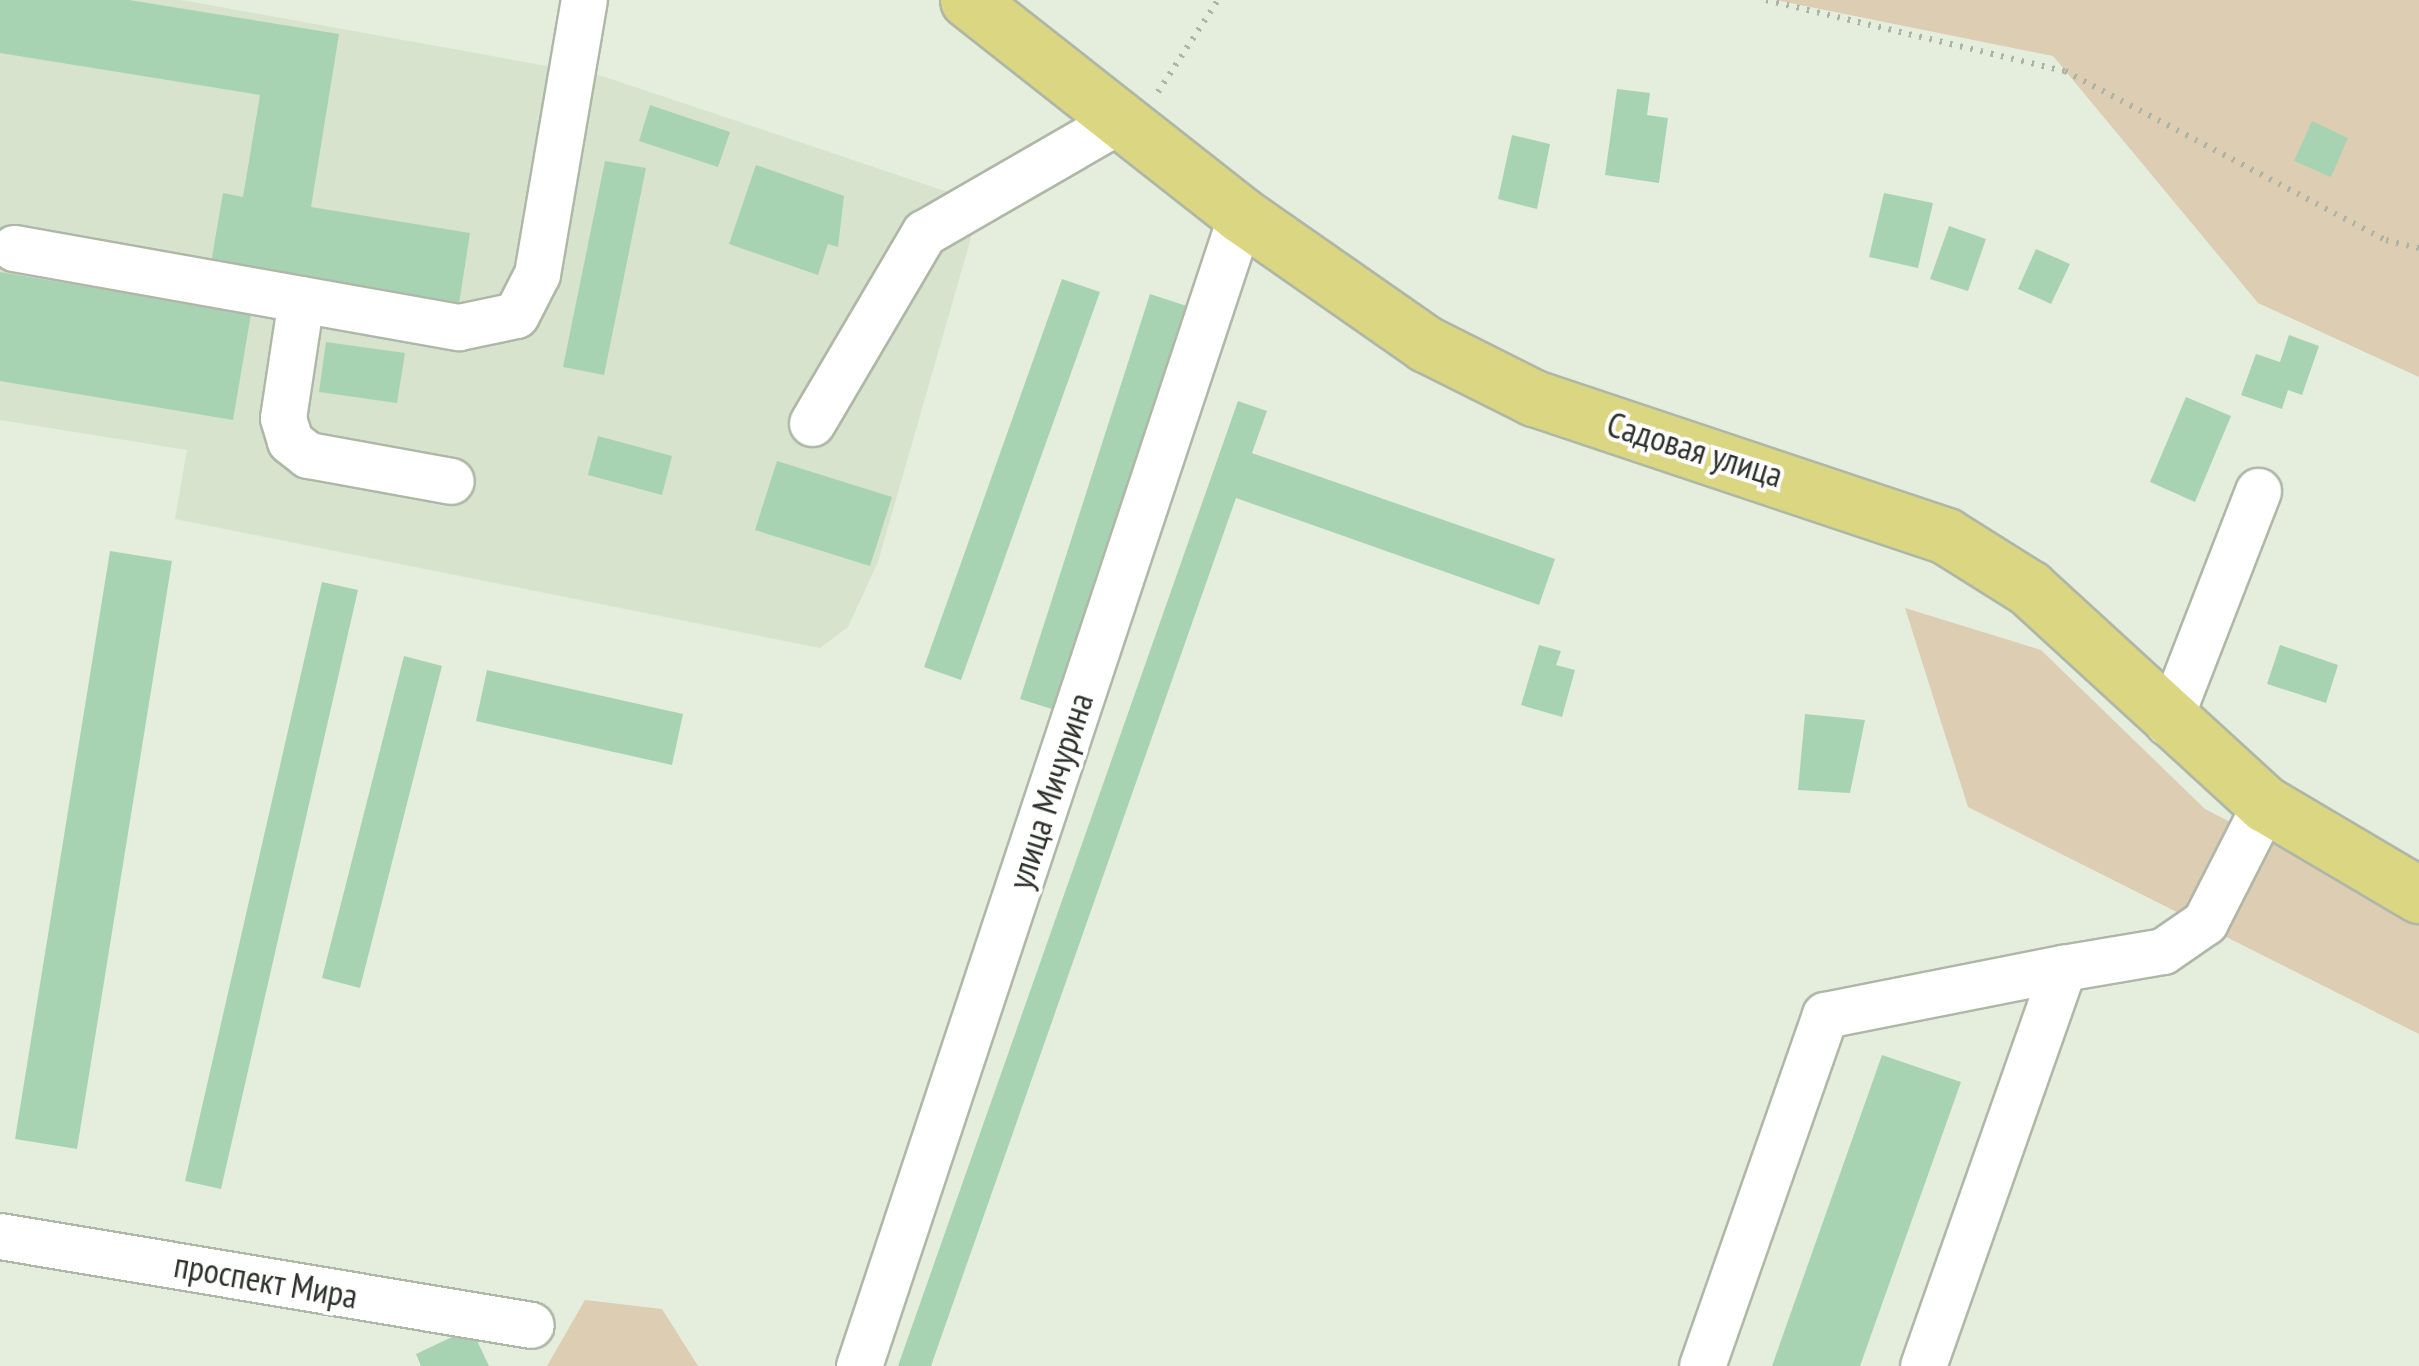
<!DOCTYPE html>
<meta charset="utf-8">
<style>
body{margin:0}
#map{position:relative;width:2419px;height:1366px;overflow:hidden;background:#e5eedd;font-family:"PT Sans Narrow",sans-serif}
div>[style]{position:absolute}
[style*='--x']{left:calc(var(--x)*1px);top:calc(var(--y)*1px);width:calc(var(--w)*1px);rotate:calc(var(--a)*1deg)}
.built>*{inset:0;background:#d7e3cc}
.green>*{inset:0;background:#dccdb3}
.building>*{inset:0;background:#a8d3b3}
.path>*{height:6px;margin-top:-3px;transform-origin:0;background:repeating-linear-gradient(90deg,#adb4a6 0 2.5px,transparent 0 10.5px)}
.roads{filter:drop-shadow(2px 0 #afb7a7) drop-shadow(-2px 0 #afb7a7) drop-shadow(0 2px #afb7a7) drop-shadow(0 -2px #afb7a7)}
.minor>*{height:45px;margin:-22.5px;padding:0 22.5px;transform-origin:22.5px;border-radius:22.5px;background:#fff}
.major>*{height:55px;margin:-27.5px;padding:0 27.5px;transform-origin:27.5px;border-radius:27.5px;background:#dbd682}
span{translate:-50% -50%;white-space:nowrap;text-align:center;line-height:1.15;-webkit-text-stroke:8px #fff;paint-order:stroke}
.street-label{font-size:35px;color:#2c3029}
</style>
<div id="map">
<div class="built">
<div style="clip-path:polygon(0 0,182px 0,602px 76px,981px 203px,878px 562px,848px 627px,820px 648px,175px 519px,187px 450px,0 420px)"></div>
</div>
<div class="green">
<div style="clip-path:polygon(1776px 0,2419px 0,2419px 377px,2258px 303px,2053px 56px)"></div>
<div style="clip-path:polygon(1905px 608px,2041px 650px,2205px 809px,2419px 919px,2419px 1034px,1968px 807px)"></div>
<div style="clip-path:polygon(585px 1300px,662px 1309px,698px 1366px,547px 1366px)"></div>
</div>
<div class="building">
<div style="clip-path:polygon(0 0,129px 0,339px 34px,311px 207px,470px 233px,459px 304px,211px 263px,223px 193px,243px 197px,260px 95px,0 53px)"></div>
<div style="clip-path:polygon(1617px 89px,1650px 93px,1647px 115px,1668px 118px,1659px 183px,1605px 175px)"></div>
<div style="clip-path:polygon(650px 105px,730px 132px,718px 167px,639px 141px)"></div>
<div style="clip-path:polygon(2312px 121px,2348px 138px,2331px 177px,2294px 161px)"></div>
<div style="clip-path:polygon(1512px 135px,1550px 144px,1537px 209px,1498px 199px)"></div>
<div style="clip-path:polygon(605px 161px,646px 168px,604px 375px,563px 367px)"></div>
<div style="clip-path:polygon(756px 165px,844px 196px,838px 247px,828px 244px,818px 275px,729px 244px)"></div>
<div style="clip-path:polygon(1884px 193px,1933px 203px,1918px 268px,1869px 257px)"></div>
<div style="clip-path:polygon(1949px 226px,1986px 239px,1968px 291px,1930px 279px)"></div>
<div style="clip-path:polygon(2036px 249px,2070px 264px,2051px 304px,2018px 289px)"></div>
<div style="clip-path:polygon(0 272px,251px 314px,233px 420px,0 381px)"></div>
<div style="clip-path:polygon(1062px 279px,1100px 292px,961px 680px,924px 667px)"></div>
<div style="clip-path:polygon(1150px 294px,1187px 306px,1058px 711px,1020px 699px)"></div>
<div style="clip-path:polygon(2289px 335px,2319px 346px,2302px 395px,2288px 390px,2282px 409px,2241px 395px,2256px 354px,2280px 362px)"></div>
<div style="clip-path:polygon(326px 342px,405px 353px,397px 403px,319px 392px)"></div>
<div style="clip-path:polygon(2186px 397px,2231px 416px,2195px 502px,2150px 482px)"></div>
<div style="clip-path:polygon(1238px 401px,1267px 411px,1252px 453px,1555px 559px,1539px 605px,1236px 498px,931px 1366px,898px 1366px)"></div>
<div style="clip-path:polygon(598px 436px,672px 456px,662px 495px,588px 475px)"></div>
<div style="clip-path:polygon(777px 461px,892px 497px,870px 566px,755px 530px)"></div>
<div style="clip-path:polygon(110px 551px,172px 561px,77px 1149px,15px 1139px)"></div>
<div style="clip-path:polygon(322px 582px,358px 590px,221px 1189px,185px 1181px)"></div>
<div style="clip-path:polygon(1539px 645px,1561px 651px,1556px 665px,1575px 670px,1562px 717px,1521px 705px)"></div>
<div style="clip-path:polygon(2280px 645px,2338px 665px,2326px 703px,2267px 684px)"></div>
<div style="clip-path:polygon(404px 656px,442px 666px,360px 988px,322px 978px)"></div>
<div style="clip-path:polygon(487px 670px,683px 714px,672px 765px,476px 721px)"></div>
<div style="clip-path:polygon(1805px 714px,1865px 720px,1850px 793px,1798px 790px)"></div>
<div style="clip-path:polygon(1882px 1055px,1961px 1082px,1860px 1366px,1772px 1366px)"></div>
<div style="clip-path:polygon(471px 1328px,489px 1366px,421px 1366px,416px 1354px)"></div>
</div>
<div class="path">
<div style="--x:1766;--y:0;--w:307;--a:13.4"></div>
<div style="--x:2065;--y:71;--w:363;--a:27.8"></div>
<div style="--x:2386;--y:240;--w:34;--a:14"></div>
<div style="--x:1158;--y:92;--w:110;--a:-56.9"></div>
</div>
<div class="roads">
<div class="minor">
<div style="--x:14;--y:248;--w:452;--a:10.1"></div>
<div style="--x:459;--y:327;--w:58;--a:-11.9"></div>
<div style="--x:516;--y:315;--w:46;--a:-62.9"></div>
<div style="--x:537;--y:274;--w:278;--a:-80.3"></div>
<div style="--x:301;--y:299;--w:120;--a:98.6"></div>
<div style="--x:283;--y:418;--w:24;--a:73"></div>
<div style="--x:290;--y:441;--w:23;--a:38"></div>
<div style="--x:308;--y:455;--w:145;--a:10.3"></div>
<div style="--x:812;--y:423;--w:221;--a:-59.5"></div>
<div style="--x:924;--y:233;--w:226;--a:-30"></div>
<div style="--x:2168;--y:723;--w:249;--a:-68.8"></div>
<div style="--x:0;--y:1236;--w:538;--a:9.51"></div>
<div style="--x:859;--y:1366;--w:1213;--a:-71.64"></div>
<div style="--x:1702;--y:1366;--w:372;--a:-70.7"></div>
<div style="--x:1825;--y:1015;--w:243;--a:-11.2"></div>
<div style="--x:1923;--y:1366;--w:422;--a:-70.6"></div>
<div style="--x:2063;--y:968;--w:101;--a:-9.6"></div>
<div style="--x:2163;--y:951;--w:51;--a:-34.6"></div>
<div style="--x:2205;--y:922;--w:132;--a:-63"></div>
</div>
<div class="major">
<div style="--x:968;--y:0;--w:347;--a:38.2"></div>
<div style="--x:1241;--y:215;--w:226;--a:34.9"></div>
<div style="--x:1426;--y:344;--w:121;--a:26.6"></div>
<div style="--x:1534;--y:398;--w:434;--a:18.5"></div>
<div style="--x:1946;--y:536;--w:98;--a:32.1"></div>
<div style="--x:2029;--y:588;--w:320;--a:42.5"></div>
<div style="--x:2265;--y:804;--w:179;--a:30.6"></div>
</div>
</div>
<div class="street-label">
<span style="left:1695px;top:449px;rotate:17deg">Садовая улица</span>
<span style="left:1050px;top:791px;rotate:-72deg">улица Мичурина</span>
<span style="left:266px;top:1280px;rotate:10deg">проспект Мира</span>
</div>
</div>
